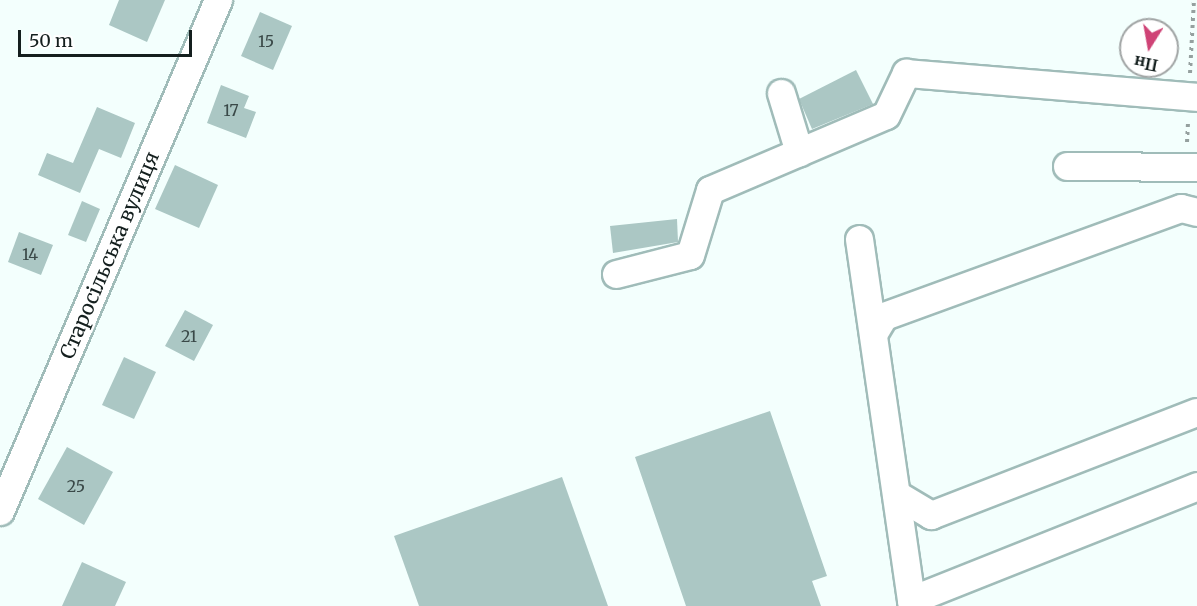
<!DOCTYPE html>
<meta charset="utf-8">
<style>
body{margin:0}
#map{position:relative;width:1197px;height:606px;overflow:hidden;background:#f3fffd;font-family:Merriweather,serif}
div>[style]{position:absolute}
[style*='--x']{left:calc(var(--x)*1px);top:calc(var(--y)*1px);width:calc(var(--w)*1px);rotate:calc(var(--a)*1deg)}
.building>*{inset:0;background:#abc7c4}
.path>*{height:4px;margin-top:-2px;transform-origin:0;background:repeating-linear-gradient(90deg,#95a09f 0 3px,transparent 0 7.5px)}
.roads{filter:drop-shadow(2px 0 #a0bcb9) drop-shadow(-2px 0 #a0bcb9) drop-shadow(0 2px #a0bcb9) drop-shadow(0 -2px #a0bcb9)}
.minor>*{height:27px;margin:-13.5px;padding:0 13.5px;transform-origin:13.5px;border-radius:13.5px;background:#fff}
span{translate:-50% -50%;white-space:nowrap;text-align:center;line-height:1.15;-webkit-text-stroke:4.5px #fff;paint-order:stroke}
.number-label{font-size:16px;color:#3a4948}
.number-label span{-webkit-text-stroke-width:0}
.street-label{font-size:20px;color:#141f1e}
.north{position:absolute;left:1119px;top:18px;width:60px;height:60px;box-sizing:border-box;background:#fff;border:2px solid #a1a5a5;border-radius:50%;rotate:191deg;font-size:16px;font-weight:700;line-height:24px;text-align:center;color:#141f1e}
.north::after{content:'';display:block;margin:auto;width:21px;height:27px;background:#cf4376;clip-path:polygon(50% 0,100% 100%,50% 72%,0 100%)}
.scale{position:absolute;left:18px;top:30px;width:174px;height:27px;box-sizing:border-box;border:3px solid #141f1e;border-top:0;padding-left:8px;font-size:18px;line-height:21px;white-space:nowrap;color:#141f1e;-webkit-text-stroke:4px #fff;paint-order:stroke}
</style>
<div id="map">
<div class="building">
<div style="clip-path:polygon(119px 0,165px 0,147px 42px,109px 25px)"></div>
<div style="clip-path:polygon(260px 12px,292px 26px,273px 70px,241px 56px)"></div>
<div style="clip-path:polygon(856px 70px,873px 104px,812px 129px,799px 99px)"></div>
<div style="clip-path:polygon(221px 85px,249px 96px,244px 108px,256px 112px,246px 138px,207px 123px)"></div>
<div style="clip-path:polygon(97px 107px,135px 123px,121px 158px,99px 149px,80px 193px,38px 175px,47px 153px,73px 163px)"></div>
<div style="clip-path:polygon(175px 165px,218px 185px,199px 228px,155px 209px)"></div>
<div style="clip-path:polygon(82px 201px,100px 209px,86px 242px,68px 235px)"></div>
<div style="clip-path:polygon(677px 219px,678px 242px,613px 253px,610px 226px)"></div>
<div style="clip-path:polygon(19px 232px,53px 245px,41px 275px,8px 262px)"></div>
<div style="clip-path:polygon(185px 310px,213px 325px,194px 361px,165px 346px)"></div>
<div style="clip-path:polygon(124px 357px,156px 372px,134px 419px,102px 405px)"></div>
<div style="clip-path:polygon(770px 411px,827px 576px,812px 581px,821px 606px,686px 606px,635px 457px)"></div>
<div style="clip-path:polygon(67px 447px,113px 472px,84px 525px,38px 499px)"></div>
<div style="clip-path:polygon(562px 477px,608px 606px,419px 606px,394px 536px)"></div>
<div style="clip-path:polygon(82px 562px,126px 582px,115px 606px,62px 606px)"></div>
</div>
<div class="path">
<div style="--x:1190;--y:73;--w:73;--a:-86.9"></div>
<div style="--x:1187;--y:142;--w:22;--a:-87"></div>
</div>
<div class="roads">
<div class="minor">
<div style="--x:781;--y:93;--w:62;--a:73"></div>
<div style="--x:1067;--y:166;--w:130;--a:0.4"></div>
<div style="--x:859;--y:239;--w:371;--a:81.8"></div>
<div style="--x:616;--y:274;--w:76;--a:-14.4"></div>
<div style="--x:690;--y:255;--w:68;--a:-72.9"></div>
<div style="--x:710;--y:190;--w:191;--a:-23.1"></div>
<div style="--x:886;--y:115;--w:47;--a:-64.5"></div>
<div style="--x:906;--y:73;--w:292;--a:4.7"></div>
<div style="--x:873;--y:334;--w:21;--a:-59"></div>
<div style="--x:884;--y:316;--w:316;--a:-20"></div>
<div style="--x:1181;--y:208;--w:16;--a:14"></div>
<div style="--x:896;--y:494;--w:41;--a:31"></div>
<div style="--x:931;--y:515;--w:285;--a:-21.2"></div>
<div style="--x:0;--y:511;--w:556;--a:-66.9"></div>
<div style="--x:911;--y:600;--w:308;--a:-21.7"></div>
</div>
</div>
<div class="number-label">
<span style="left:266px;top:41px">15</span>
<span style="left:231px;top:110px">17</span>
<span style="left:30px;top:254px">14</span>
<span style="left:189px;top:336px">21</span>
<span style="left:76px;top:486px">25</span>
</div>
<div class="street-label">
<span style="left:109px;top:255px;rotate:-67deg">Старосільська вулиця</span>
</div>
<div class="north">Пн</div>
<div class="scale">50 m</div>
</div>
